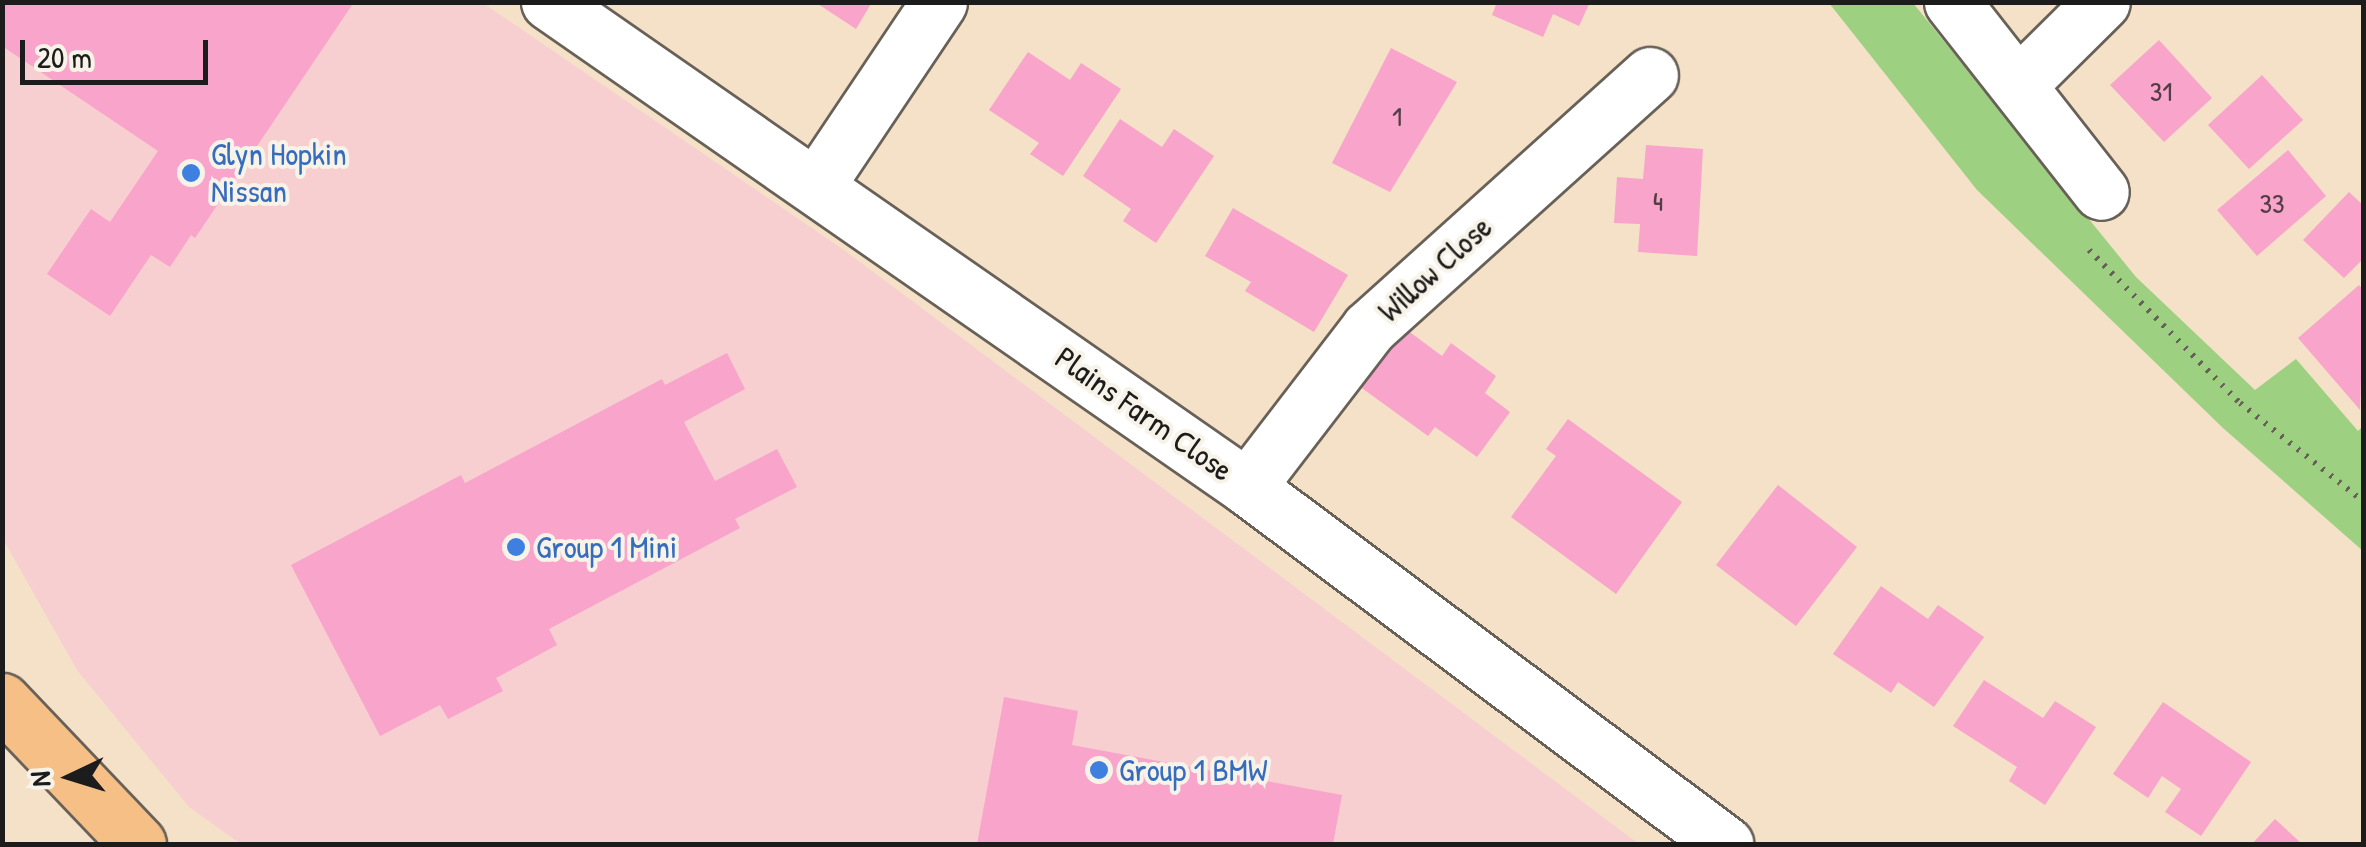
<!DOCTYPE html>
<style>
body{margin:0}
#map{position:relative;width:2366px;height:847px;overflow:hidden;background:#f4e1c8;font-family:"Patrick Hand",sans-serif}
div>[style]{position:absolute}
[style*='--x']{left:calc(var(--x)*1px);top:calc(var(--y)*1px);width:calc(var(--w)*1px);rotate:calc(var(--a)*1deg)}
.built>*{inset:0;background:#f7cfd0}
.green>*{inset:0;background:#9dd181}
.building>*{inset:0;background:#f8a4cb}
.path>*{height:6px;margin-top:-3px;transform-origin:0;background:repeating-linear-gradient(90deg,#686158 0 2.5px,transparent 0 10.5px)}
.roads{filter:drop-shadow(2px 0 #686158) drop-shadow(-2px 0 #686158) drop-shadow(0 2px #686158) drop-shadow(0 -2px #686158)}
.minor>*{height:55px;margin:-27.5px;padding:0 27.5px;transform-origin:27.5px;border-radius:27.5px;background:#fff}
.major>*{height:55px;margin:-27.5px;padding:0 27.5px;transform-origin:27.5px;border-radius:27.5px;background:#f5bf86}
.dots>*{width:28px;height:28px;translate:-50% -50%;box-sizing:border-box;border:5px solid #f7f3e8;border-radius:50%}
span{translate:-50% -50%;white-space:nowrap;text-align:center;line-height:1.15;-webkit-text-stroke:8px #f7f3e8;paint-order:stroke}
.number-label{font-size:28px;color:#533e48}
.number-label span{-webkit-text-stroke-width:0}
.shop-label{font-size:32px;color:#366cbe}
.left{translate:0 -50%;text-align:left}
.street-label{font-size:32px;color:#1c1c1c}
.frame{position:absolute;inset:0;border:5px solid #1c1c1c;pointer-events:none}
.north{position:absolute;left:20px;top:727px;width:100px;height:100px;-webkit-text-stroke:8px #f7f3e8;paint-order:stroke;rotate:266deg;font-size:28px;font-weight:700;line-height:40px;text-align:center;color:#1c1c1c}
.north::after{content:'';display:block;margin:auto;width:35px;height:45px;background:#1c1c1c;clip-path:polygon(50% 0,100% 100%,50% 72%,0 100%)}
.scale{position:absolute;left:20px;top:40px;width:188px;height:45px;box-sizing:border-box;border:5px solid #1c1c1c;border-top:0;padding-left:12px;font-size:30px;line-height:35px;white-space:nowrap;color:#1c1c1c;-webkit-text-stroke:8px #f7f3e8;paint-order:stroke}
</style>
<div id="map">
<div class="built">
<div style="clip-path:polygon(2px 3px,483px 3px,844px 250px,1639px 844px,241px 844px,189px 807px,77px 670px,3px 539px)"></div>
</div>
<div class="green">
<div style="clip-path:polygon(1829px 3px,1913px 3px,2136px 277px,2255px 390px,2296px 359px,2358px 431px,2363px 426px,2363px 551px,2223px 428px,1977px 190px)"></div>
</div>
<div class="building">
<div style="clip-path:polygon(2px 2px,354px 2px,195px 238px,191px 235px,170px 267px,151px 255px,110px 316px,47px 274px,91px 209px,110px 222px,158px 151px,2px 46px)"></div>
<div style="clip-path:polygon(815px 2px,872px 2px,856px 29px)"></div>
<div style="clip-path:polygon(1497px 2px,1590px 2px,1579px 26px,1553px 14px,1543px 37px,1492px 15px)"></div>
<div style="clip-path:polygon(2159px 40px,2212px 98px,2164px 142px,2110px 85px)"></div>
<div style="clip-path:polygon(1391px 48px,1457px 82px,1390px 192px,1332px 163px)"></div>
<div style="clip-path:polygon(1028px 52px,1070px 80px,1081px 63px,1121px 89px,1063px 176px,1030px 154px,1039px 143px,989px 110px)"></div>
<div style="clip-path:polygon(2262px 75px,2303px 120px,2249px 169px,2208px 125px)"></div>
<div style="clip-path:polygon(1120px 119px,1162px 147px,1174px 129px,1214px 156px,1156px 243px,1123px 221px,1131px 209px,1083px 176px)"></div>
<div style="clip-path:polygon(1646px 145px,1703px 149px,1697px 256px,1638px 252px,1640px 224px,1614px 223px,1617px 177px,1643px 179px)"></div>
<div style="clip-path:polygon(2288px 150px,2326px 196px,2257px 256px,2217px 210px)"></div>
<div style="clip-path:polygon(2349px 192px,2364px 206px,2364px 258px,2344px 278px,2303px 240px)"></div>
<div style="clip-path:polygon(1233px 208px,1348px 275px,1314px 332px,1245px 291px,1251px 282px,1205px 256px)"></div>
<div style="clip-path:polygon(2359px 285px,2364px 291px,2360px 410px,2298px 338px)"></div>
<div style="clip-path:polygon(1403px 327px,1442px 356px,1451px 343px,1496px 376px,1485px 393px,1510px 412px,1477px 457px,1435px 427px,1428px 436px,1359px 386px)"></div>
<div style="clip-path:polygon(727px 353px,745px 389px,684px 422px,715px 481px,777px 449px,797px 487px,735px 519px,740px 528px,549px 629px,557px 645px,496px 678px,503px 691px,448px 719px,440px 705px,380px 736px,291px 565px,461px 475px,465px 483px,662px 379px,665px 385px)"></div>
<div style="clip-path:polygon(1568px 419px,1682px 502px,1616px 594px,1511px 517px,1556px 456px,1546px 449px)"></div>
<div style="clip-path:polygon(1778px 485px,1857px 547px,1796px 626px,1716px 565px)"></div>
<div style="clip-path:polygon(1881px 586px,1928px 619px,1938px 605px,1984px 637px,1934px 707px,1898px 682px,1891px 693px,1833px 654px)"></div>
<div style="clip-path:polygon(1984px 680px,2043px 718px,2055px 701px,2096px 727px,2045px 805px,2009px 781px,2017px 767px,1953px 726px)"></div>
<div style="clip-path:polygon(1004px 697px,1078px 711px,1072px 745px,1342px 795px,1333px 844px,977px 844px)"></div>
<div style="clip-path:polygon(2163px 702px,2251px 762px,2201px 836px,2165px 812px,2181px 789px,2162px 776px,2148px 798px,2113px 774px)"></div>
<div style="clip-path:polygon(2275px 819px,2302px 844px,2252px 844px)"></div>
</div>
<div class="path">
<div style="--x:2089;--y:250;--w:215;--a:45.4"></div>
<div style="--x:2240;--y:403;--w:159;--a:38.6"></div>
</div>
<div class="roads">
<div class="minor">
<div style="--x:549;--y:2;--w:850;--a:34.79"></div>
<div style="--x:1247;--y:487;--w:597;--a:36.75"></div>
<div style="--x:1952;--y:2;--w:241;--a:51.9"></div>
<div style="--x:2018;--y:85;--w:118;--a:-44.7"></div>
<div style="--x:816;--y:186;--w:221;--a:-56.2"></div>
<div style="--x:1247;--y:487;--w:200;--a:-52.5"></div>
<div style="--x:1369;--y:328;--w:378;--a:-42"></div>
</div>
<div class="major">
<div style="--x:2;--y:701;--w:197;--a:46.4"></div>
</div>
</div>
<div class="dots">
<div style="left:191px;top:173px;background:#3f7fe0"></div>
<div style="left:516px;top:547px;background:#3f7fe0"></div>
<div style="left:1099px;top:770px;background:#3f7fe0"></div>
</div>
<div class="number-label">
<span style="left:2161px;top:91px">31</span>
<span style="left:1397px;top:116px">1</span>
<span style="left:1658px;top:201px">4</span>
<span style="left:2272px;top:203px">33</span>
</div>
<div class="shop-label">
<span class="left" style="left:211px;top:173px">Glyn Hopkin<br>Nissan</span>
<span class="left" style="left:536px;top:547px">Group 1 Mini</span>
<span class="left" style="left:1119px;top:770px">Group 1 BMW</span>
</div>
<div class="street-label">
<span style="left:1435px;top:269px;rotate:-42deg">Willow Close</span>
<span style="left:1144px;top:414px;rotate:35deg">Plains Farm Close</span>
</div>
<div class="frame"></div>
<div class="north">N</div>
<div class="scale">20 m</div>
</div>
